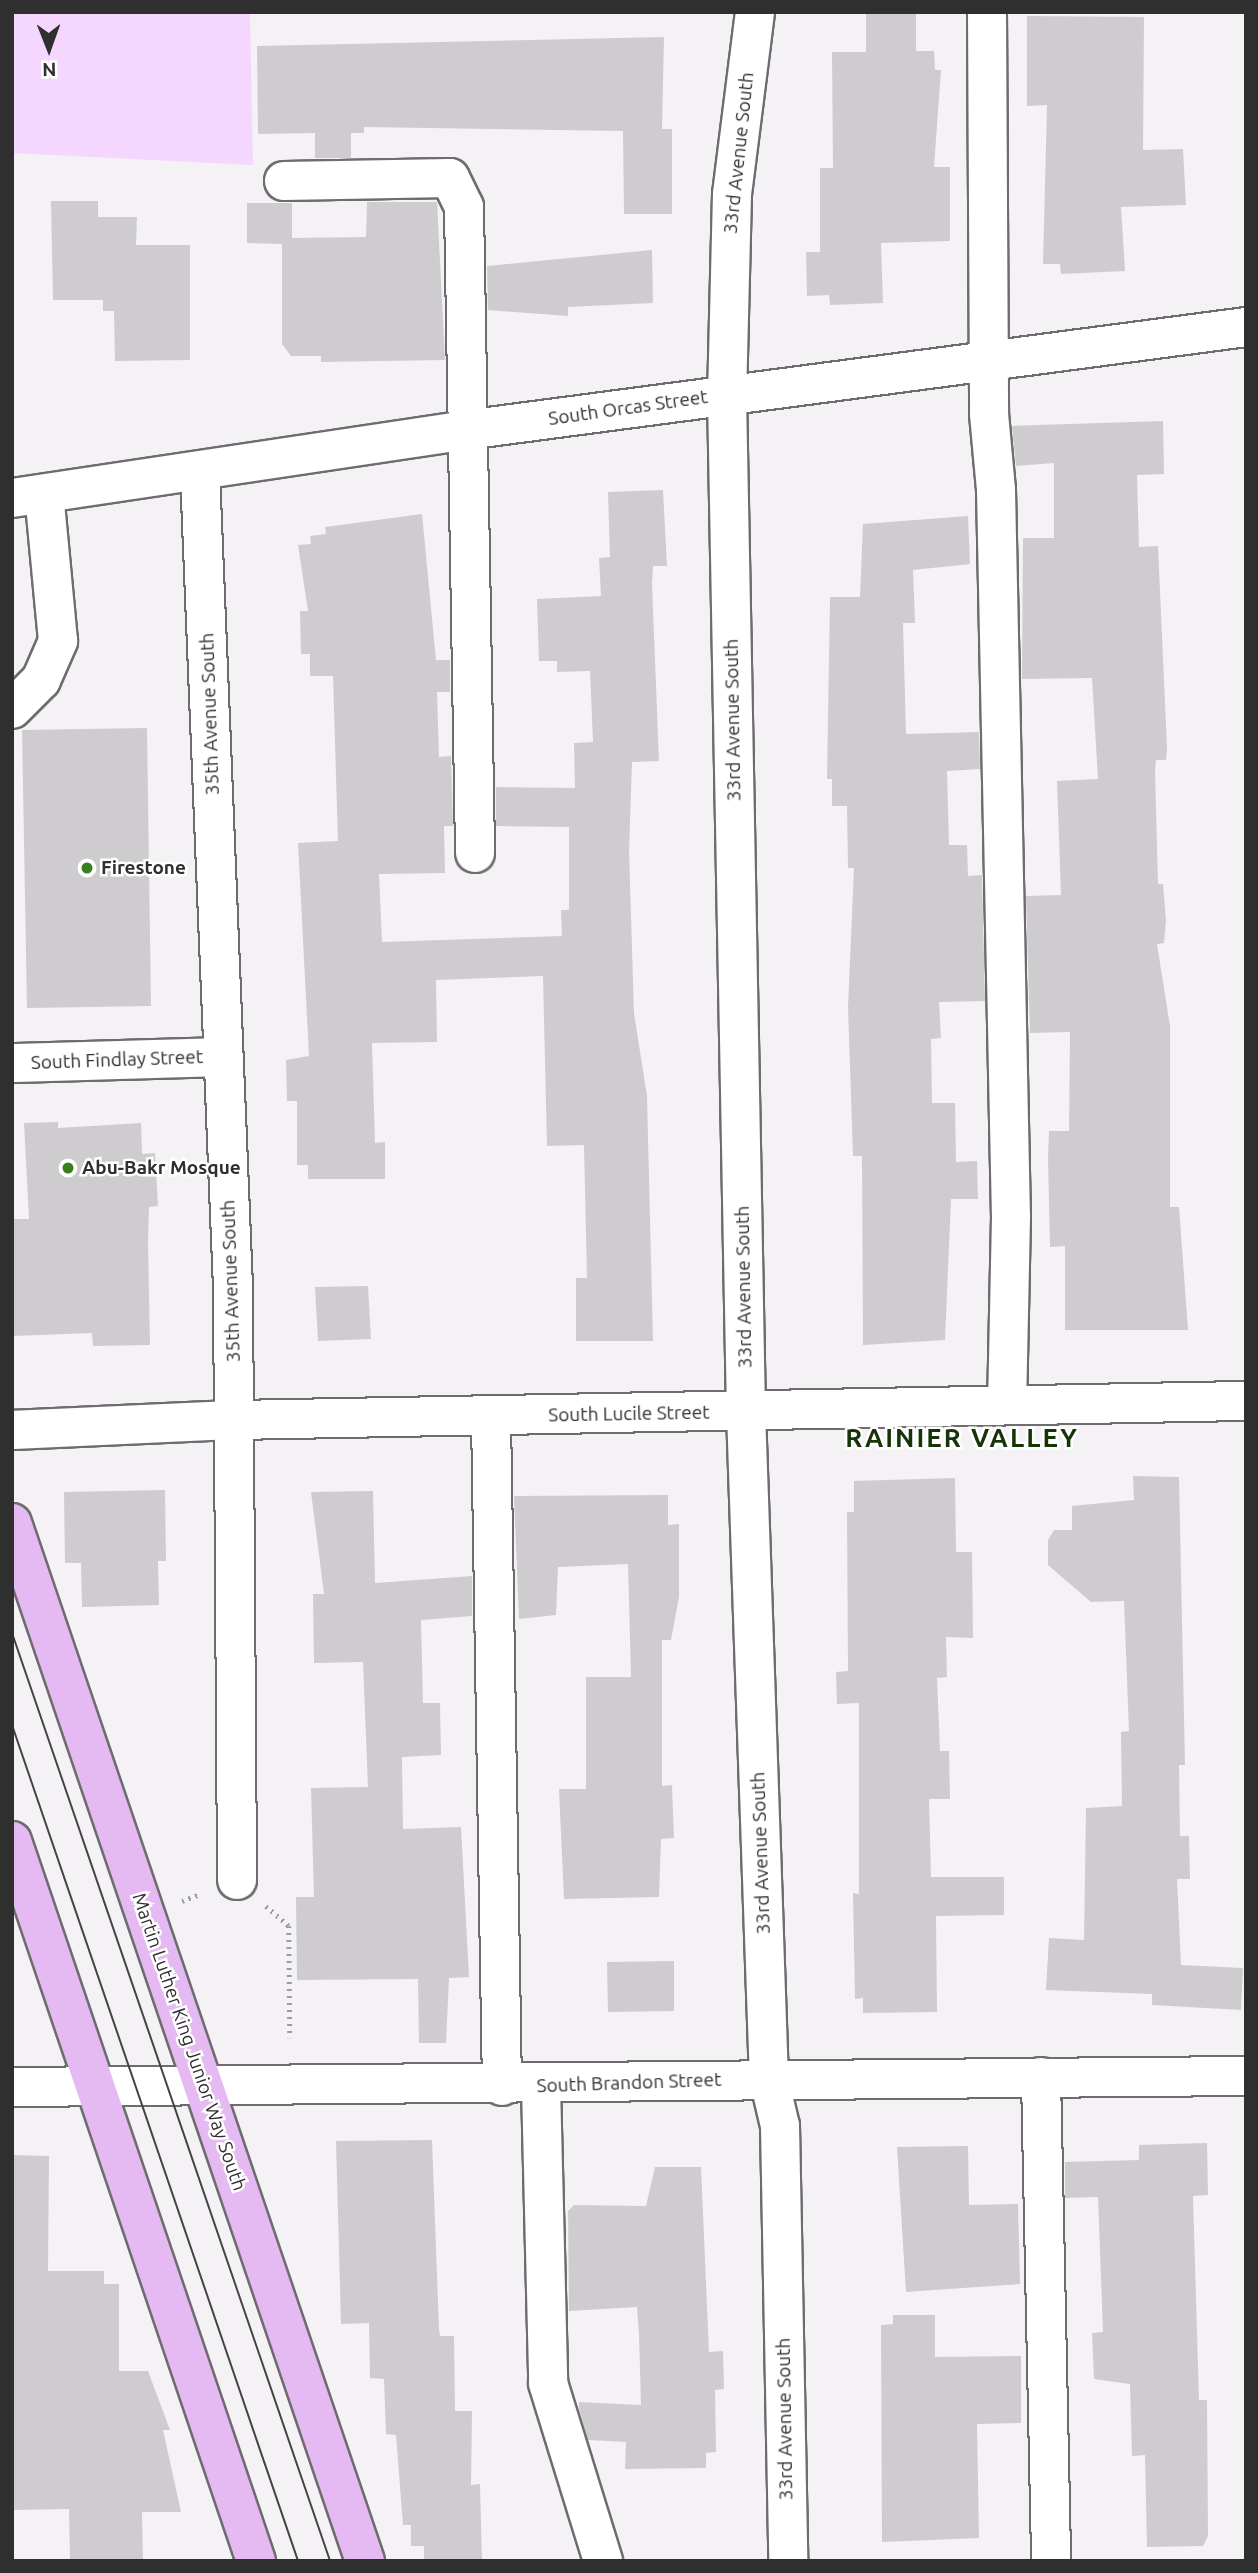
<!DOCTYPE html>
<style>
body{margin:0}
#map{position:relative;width:1258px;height:2573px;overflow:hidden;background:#f4f2f5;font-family:Ubuntu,sans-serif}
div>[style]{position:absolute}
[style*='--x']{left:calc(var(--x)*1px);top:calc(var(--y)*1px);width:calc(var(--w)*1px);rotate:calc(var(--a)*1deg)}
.green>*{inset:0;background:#f5d6ff}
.building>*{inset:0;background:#cecccf}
.path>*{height:4.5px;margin-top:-2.25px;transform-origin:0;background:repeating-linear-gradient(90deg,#9d9c9e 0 2px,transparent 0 7px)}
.roads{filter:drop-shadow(2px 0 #6e6c6f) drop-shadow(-2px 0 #6e6c6f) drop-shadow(0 2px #6e6c6f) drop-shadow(0 -2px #6e6c6f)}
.minor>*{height:38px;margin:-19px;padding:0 19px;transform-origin:19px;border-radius:19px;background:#fff}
.major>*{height:38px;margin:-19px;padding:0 19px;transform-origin:19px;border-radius:19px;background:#e5b9f2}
.tram>*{height:2px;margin:-1px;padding:0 1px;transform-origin:1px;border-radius:1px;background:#454445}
.dots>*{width:19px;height:19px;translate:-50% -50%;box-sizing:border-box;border:4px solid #fff;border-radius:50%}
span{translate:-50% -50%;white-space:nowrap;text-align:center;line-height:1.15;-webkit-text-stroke:5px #fff;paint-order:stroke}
.street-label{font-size:19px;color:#302f30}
.poi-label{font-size:19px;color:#302f30;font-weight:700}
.left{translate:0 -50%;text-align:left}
.district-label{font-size:26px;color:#153508;font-weight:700;letter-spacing:2px}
.frame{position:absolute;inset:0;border:14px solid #302f30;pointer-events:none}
.north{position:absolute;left:14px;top:14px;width:70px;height:70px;-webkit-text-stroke:5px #fff;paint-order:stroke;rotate:179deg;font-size:19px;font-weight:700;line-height:28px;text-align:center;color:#302f30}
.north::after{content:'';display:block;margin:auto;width:24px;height:32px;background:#302f30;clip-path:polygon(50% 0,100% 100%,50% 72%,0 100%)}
</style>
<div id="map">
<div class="green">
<div style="clip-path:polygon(12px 12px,250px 12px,253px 165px,12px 153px)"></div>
</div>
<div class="building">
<div style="clip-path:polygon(866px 12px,916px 12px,916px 51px,934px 51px,935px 70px,941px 70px,934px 167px,950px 167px,950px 241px,881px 243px,883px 303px,830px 305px,829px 295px,807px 296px,806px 252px,820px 252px,820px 168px,833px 168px,832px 52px,866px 52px)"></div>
<div style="clip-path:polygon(1027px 16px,1144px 17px,1143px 150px,1183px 149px,1186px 205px,1121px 207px,1125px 271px,1061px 274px,1060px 264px,1043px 264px,1047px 105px,1027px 106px)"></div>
<div style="clip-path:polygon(664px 37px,662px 129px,672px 129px,672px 214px,624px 214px,623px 131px,364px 127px,364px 133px,351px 133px,351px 158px,315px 158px,315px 133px,258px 134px,257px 46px)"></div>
<div style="clip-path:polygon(51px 201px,98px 201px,98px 217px,137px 217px,136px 245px,190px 245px,190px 360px,115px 361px,114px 311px,103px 311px,103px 300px,53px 300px)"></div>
<div style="clip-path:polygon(367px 202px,437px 202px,445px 360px,321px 362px,321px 356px,291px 356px,282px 344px,282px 244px,247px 243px,247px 203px,292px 203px,292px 238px,366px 237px)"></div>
<div style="clip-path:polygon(652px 250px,653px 303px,568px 307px,568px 316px,488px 310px,487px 266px)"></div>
<div style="clip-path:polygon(1163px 421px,1164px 474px,1137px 475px,1139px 547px,1158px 546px,1167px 748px,1166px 760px,1156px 760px,1155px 770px,1158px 884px,1163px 884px,1166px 921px,1164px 943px,1157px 944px,1170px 1026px,1170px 1207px,1179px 1207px,1188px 1330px,1065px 1330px,1065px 1246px,1050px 1247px,1048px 1160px,1049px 1131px,1069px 1131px,1070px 1032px,1030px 1033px,1026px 896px,1061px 895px,1057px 781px,1098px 779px,1092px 678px,1022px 679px,1023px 538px,1054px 538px,1054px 463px,1016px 466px,1012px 426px)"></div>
<div style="clip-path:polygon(663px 490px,667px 566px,653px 566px,652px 584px,659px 761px,632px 762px,629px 851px,634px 1013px,647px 1096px,653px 1341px,576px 1341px,576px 1278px,587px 1278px,584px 1145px,547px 1146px,543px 976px,436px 980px,437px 1042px,372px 1043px,375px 1143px,385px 1142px,385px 1179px,308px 1179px,308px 1165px,297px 1165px,297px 1101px,287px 1101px,286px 1060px,309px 1056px,298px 843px,338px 841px,333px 676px,310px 676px,310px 654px,301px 654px,300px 611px,308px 611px,298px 545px,311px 544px,310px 536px,326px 534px,325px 527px,422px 514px,436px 660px,450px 660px,450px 692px,437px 692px,439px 757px,451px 756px,453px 826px,444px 826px,445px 873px,379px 874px,382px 942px,562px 936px,561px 910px,569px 910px,569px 827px,496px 826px,496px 787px,575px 788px,574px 743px,593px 742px,590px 671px,557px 672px,557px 661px,539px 661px,537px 599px,601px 596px,599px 558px,610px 557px,608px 492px)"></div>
<div style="clip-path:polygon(968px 516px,970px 564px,913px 570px,915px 623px,903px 623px,906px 734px,979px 732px,980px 769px,947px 771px,949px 845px,967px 845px,968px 876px,982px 875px,985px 1001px,939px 1002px,941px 1038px,931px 1039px,932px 1103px,955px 1103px,956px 1162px,977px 1161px,978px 1199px,951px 1199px,945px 1340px,863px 1345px,862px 1156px,853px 1156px,848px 1007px,854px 868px,848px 868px,847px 806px,832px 806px,832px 779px,827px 779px,830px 597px,860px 597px,863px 524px)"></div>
<div style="clip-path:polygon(147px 728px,151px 1006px,27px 1008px,22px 730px)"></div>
<div style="clip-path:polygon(58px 1122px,58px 1128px,141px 1123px,142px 1154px,155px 1153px,158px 1206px,149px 1207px,148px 1242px,150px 1345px,93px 1346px,92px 1333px,12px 1336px,12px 1219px,29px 1219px,24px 1123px)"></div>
<div style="clip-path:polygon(368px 1286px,371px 1339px,318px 1341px,315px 1287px)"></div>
<div style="clip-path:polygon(1133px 1476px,1179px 1477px,1185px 1765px,1179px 1765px,1180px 1836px,1189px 1836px,1190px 1879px,1177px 1879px,1181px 1965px,1243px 1968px,1241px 2010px,1152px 2005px,1152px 1994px,1046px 1990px,1049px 1938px,1084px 1940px,1086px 1808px,1122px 1806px,1121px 1732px,1129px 1731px,1124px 1601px,1091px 1602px,1048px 1565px,1048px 1540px,1054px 1530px,1072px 1530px,1072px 1506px,1134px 1500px)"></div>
<div style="clip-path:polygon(955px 1478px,956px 1552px,972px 1552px,973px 1638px,946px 1637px,947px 1677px,937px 1678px,940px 1751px,949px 1751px,950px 1799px,929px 1799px,931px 1877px,1004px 1877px,1004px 1915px,936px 1916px,937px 2012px,863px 2013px,863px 1998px,855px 1999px,853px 1893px,859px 1894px,859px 1703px,837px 1704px,836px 1672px,848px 1671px,847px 1512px,854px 1512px,854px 1481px)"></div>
<div style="clip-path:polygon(165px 1490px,166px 1561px,158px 1561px,159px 1605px,82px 1607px,81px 1563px,65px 1563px,64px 1492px)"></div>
<div style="clip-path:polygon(373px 1491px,375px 1583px,472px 1576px,472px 1616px,421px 1620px,423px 1703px,440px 1703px,441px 1755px,402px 1757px,403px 1829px,461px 1827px,469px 1977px,449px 1978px,446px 2043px,419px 2043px,418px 1979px,297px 1980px,296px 1897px,314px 1897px,311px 1788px,368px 1787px,363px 1662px,314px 1663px,313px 1594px,324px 1594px,311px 1492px)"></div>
<div style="clip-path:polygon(668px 1495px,668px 1525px,679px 1524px,679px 1597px,671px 1640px,662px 1640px,662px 1786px,672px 1785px,674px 1838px,661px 1839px,659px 1897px,564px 1899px,559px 1789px,586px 1789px,586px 1677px,631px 1677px,628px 1564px,558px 1567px,556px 1615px,519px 1619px,514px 1496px)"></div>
<div style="clip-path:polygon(674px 1961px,674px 2011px,608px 2012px,607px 1962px)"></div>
<div style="clip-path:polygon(432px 2140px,439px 2329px,440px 2336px,454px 2336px,455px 2411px,472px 2411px,471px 2485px,480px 2484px,482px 2561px,424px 2561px,424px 2546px,411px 2546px,411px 2525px,403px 2525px,396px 2435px,386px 2434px,384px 2379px,370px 2378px,369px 2323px,341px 2324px,336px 2141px)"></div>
<div style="clip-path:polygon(1207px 2143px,1208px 2195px,1193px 2196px,1199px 2400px,1207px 2400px,1208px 2536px,1203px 2546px,1147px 2547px,1145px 2455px,1132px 2456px,1130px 2384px,1094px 2379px,1092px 2333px,1103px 2332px,1098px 2197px,1065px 2198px,1065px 2162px,1139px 2160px,1139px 2145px)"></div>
<div style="clip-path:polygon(968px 2146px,969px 2205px,1018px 2204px,1020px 2284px,906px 2292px,897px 2147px)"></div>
<div style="clip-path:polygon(12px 2155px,49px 2156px,48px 2271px,104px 2271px,104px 2284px,119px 2284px,119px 2371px,148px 2371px,170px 2430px,163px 2430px,181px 2512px,142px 2512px,143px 2561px,70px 2561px,69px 2509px,12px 2510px)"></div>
<div style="clip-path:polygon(655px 2167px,701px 2167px,709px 2352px,723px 2351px,724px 2389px,715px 2390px,716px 2452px,706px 2453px,706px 2468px,625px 2469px,626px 2442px,588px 2440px,579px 2408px,579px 2402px,641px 2405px,639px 2334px,637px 2307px,569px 2311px,568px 2211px,574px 2205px,646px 2206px)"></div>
<div style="clip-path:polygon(893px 2315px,935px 2315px,935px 2357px,1021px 2356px,1021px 2423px,977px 2424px,979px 2538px,882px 2542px,881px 2325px,893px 2324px)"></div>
</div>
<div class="path">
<div style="--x:182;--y:1901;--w:19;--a:-21"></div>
<div style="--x:266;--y:1906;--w:30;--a:41"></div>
<div style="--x:289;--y:1926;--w:112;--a:89.5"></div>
</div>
<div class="roads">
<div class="minor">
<div style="--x:755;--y:12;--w:183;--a:97.2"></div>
<div style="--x:732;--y:194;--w:201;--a:91.4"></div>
<div style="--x:727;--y:395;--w:1017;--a:88.93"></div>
<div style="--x:746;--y:1412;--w:667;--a:88.03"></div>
<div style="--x:769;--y:2079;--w:48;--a:76.8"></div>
<div style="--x:780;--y:2126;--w:435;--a:88.9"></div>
<div style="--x:987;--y:12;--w:402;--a:89.7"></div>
<div style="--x:989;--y:414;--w:76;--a:84.7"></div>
<div style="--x:996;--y:490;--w:727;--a:88.82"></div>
<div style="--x:1011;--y:1217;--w:188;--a:91.2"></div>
<div style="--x:284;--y:181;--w:166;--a:-1"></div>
<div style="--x:450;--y:178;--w:32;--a:64"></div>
<div style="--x:464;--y:207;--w:646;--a:89.02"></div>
<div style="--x:200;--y:473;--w:815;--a:87.68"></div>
<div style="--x:233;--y:1287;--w:593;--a:89.61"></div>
<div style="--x:12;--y:498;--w:459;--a:-8.5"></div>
<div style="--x:466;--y:430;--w:787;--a:-7.52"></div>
<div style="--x:12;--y:709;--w:41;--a:-45"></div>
<div style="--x:41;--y:680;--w:43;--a:-66.4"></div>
<div style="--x:58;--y:641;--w:148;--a:-95.4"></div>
<div style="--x:12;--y:1063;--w:210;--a:-1.6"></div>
<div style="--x:491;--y:1417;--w:669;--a:89.06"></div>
<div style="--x:12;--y:1430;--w:223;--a:-2.6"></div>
<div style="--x:235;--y:1420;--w:1011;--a:-1.08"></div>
<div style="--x:1041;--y:2077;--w:484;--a:88.8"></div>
<div style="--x:541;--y:2086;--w:297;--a:88.6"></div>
<div style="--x:548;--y:2383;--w:186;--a:72.8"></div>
<div style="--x:12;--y:2087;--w:1234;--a:-0.51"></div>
</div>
<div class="major">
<div style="--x:12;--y:1523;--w:1096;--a:71.22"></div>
<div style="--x:12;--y:1841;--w:760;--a:71.28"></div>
</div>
</div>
<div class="tram">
<div style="--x:12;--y:1633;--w:981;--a:71.08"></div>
<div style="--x:12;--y:1725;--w:884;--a:71.11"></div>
</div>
<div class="dots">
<div style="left:87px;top:868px;background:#3b7e20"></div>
<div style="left:68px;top:1168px;background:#3b7e20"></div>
</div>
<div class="street-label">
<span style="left:739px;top:153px;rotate:-84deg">33rd Avenue South</span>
<span style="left:628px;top:408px;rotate:-8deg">South Orcas Street</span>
<span style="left:210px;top:714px;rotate:-92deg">35th Avenue South</span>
<span style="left:733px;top:720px;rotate:-91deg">33rd Avenue South</span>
<span style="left:117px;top:1060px;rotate:-2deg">South Findlay Street</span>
<span style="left:231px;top:1281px;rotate:-92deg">35th Avenue South</span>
<span style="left:744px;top:1287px;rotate:-91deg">33rd Avenue South</span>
<span style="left:629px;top:1414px;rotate:-1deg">South Lucile Street</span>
<span style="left:761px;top:1853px;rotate:-92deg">33rd Avenue South</span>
<span style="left:189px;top:2042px;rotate:71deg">Martin Luther King Junior Way South</span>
<span style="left:629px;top:2083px;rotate:-2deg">South Brandon Street</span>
<span style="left:785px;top:2419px;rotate:-91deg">33rd Avenue South</span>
</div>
<div class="poi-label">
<span class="left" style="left:101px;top:868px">Firestone</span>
<span class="left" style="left:82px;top:1168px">Abu-Bakr Mosque</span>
</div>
<div class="district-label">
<span style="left:962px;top:1438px">RAINIER VALLEY</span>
</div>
<div class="frame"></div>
<div class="north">N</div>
</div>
